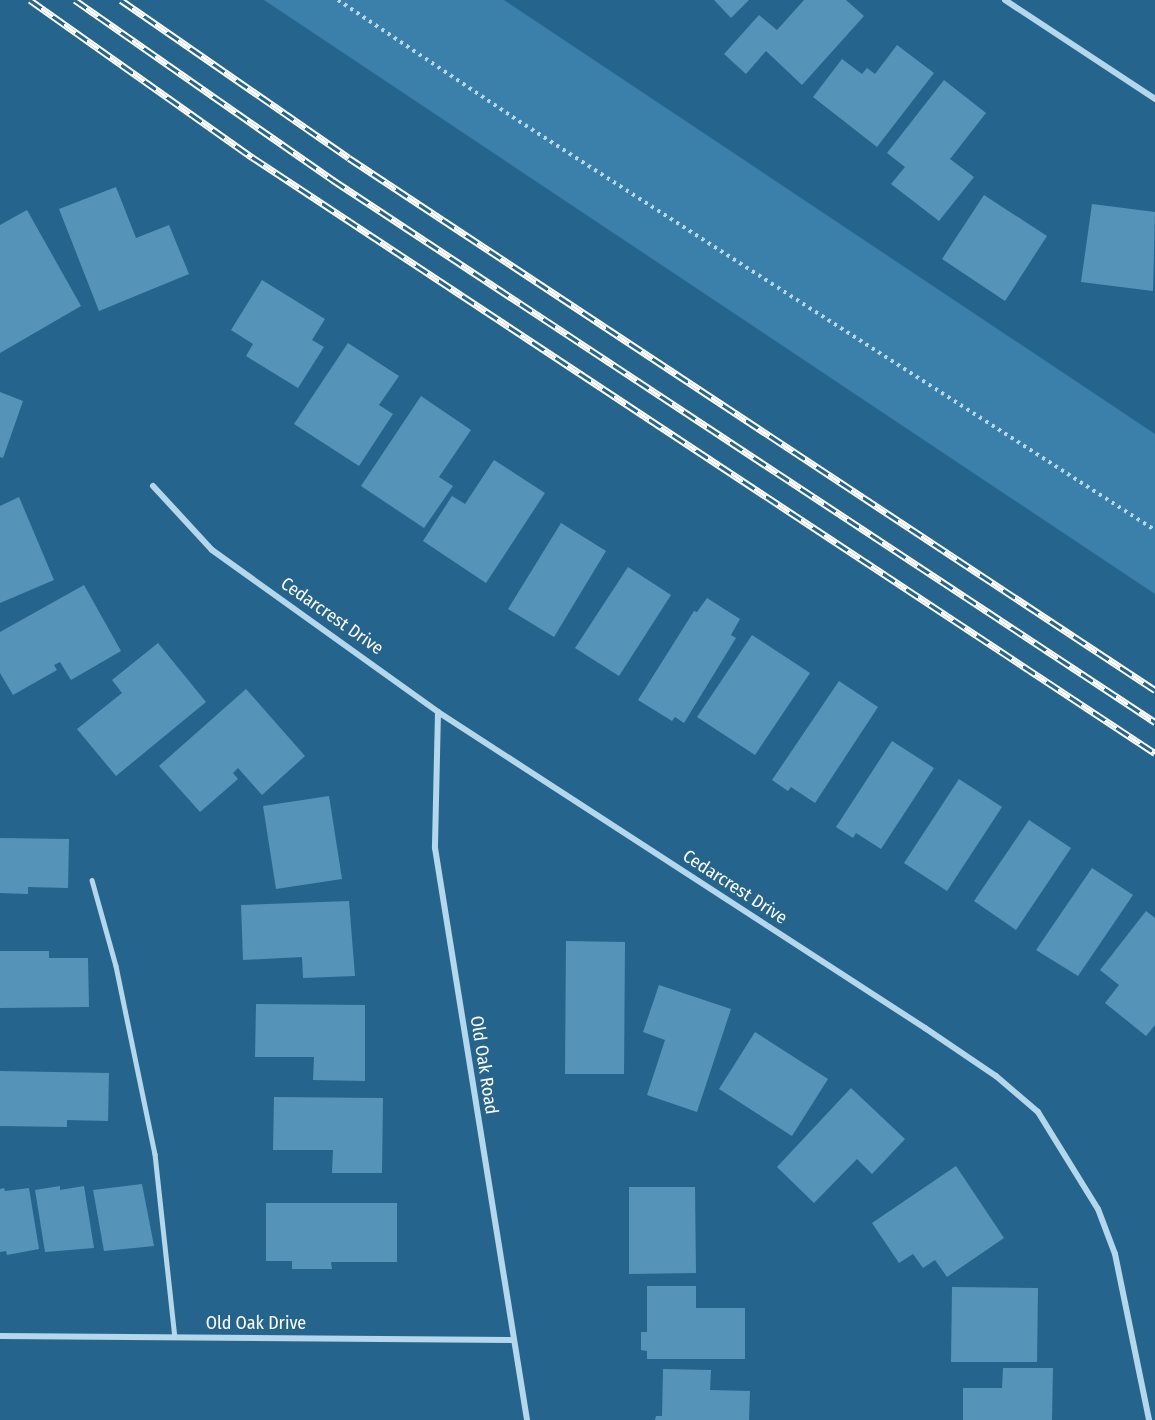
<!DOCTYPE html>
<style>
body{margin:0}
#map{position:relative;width:1155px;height:1420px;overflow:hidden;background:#25658d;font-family:"Fira Sans Condensed",sans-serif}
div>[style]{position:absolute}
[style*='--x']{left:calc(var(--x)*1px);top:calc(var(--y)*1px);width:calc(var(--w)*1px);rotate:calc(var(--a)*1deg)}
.green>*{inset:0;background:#3a80aa}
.building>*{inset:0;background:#5693b8}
.path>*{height:4px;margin-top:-2px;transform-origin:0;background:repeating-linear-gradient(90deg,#b5d7eb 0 3px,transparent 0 7.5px)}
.service>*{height:4.5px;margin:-2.25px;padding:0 2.25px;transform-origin:2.25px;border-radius:2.25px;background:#b5d7eb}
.minor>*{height:6px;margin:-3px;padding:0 3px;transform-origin:3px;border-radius:3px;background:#b5d7eb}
.rail>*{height:7px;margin-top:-3.5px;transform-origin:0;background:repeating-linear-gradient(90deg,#25658d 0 14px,#fff 0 28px);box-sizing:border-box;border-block:2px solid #fff}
span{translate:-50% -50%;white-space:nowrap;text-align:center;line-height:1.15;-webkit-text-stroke:4.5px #25658d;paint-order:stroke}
.street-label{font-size:18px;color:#fff}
</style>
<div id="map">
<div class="green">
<div style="clip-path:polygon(264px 0,504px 0,1155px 434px,1155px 594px)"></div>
</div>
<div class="building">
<div style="clip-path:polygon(714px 0,749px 0,731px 18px)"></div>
<div style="clip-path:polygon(804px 0,846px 0,864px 16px,802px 85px,766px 51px,746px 74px,724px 54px,759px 15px,777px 30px)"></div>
<div style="clip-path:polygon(897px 45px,934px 73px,877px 147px,813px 97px,842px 59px,862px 74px,867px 68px,875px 74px)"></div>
<div style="clip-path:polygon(944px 80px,986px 113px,950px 159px,974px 177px,939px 221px,891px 184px,905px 167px,887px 153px)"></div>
<div style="clip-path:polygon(116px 187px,136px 238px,169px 225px,189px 274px,99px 311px,59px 209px)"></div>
<div style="clip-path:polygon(984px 195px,1047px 236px,1005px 301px,942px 259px)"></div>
<div style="clip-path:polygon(1092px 204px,1155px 212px,1153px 291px,1081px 282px)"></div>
<div style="clip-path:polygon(27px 210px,81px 306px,0 353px,0 225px)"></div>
<div style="clip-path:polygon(262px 280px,325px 319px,312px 340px,324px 347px,298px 388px,246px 356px,253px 344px,231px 330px)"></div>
<div style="clip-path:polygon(348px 343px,399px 376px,379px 405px,393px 414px,359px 466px,294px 424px)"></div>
<div style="clip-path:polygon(0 392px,23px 401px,3px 458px,0 457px)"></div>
<div style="clip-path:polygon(421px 396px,471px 430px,439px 477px,453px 486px,424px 528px,361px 486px)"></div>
<div style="clip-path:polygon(494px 460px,545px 493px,486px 583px,423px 541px,452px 496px,465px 504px)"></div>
<div style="clip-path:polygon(19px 497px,54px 580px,0 603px,0 506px)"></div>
<div style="clip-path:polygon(561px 523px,606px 551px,554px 637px,508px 609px)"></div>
<div style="clip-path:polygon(628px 567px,671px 595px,619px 676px,575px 648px)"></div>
<div style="clip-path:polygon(84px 585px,121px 651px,71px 680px,60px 662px,54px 665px,57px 670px,13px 695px,0 673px,0 632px)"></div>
<div style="clip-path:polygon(707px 598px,740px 619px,731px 635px,736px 638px,684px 723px,675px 717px,672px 721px,638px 700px,694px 611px,697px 612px)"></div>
<div style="clip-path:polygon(752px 635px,810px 673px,755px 755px,697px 717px)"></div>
<div style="clip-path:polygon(158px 643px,206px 702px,116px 776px,77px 729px,122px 693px,112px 680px)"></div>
<div style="clip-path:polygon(839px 681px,878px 707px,815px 803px,791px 787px,788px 791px,772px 780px)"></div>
<div style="clip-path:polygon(246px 689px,305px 756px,262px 795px,238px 768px,233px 773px,238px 779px,200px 812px,159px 766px)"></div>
<div style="clip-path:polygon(892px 741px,934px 768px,881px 849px,856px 833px,853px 838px,836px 827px)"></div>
<div style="clip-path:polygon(959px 779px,1002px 807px,947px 891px,904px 863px)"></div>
<div style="clip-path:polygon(329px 796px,342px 879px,276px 889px,263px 806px)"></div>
<div style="clip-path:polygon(1029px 820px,1071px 848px,1016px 930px,974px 901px)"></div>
<div style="clip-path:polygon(0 838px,69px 839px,68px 888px,28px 887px,28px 894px,0 893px)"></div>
<div style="clip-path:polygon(1092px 868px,1133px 895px,1078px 976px,1036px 950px)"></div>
<div style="clip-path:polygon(349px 901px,355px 976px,303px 978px,302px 957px,243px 960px,241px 905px)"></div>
<div style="clip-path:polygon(1146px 911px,1155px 918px,1155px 1025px,1146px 1036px,1105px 1003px,1119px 985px,1100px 970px)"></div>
<div style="clip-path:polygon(566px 941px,625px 942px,624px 1074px,565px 1074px)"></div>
<div style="clip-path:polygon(0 951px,49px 951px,49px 958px,88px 958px,89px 1007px,0 1008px)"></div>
<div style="clip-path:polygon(659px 985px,731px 1009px,697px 1112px,647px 1095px,665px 1040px,643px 1032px)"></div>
<div style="clip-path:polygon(256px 1004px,365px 1005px,365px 1081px,313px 1080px,314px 1057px,255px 1057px)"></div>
<div style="clip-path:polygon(755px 1032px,828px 1079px,792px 1136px,719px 1089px)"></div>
<div style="clip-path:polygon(0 1071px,109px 1073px,108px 1121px,67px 1120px,67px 1127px,0 1126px)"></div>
<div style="clip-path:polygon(851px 1088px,905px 1139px,872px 1174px,857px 1159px,814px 1203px,777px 1167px)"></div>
<div style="clip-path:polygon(274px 1097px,383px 1098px,382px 1173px,332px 1173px,333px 1150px,273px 1150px)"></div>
<div style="clip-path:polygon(956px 1166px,1004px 1238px,947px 1277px,935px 1260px,923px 1268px,913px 1254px,899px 1263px,872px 1223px)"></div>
<div style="clip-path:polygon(142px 1184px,154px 1246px,104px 1251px,93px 1190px)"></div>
<div style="clip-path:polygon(60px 1186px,60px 1190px,84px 1186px,94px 1248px,45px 1252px,35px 1190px)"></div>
<div style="clip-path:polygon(629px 1187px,695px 1187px,696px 1273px,629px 1274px)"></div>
<div style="clip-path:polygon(4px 1188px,5px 1191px,29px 1188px,39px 1249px,7px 1255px,6px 1251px,0 1252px,0 1189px)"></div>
<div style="clip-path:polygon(266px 1203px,397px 1203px,397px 1262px,331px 1262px,332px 1269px,292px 1269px,292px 1261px,266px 1261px)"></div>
<div style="clip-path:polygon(647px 1286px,696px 1286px,696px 1308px,745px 1308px,745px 1359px,647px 1359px,647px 1351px,641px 1350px,641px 1332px,647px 1332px)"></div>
<div style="clip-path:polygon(952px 1287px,1038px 1288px,1037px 1362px,951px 1362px)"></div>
<div style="clip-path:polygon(1003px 1368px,1053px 1368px,1052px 1420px,963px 1420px,963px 1388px,1002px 1388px)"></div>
<div style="clip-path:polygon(663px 1369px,711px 1370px,710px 1390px,750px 1391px,749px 1420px,655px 1420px,656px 1416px,662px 1416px)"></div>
</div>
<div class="path">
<div style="--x:338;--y:0;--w:225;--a:33.8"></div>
<div style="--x:525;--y:125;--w:749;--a:32.74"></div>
</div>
<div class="service">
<div style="--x:92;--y:880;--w:89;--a:74.4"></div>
<div style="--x:116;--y:966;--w:192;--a:78.3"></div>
<div style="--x:155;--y:1154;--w:184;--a:83.8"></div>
</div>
<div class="minor">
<div style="--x:1005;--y:0;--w:180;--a:33.4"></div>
<div style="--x:153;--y:486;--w:87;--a:47.3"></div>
<div style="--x:212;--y:550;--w:278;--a:35.6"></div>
<div style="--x:438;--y:712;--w:581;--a:32.98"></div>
<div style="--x:925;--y:1028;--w:86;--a:34.1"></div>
<div style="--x:996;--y:1076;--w:55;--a:40.6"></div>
<div style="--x:1038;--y:1112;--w:114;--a:58.3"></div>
<div style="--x:1098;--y:1209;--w:48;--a:69.3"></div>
<div style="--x:1115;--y:1254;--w:169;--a:78.4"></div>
<div style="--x:438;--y:712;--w:136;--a:91.3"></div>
<div style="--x:435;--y:848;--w:579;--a:80.86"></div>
<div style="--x:0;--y:1336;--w:512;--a:0.45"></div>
</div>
<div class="rail">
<div style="--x:30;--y:0;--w:272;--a:35.3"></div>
<div style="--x:252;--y:157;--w:1082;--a:33.43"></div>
<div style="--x:75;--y:0;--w:315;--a:34.9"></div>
<div style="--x:333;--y:180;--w:985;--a:33.4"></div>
<div style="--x:121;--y:0;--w:277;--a:34.7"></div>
<div style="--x:349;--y:158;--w:966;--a:33.43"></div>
</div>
<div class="street-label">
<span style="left:332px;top:616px;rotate:35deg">Cedarcrest Drive</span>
<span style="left:735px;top:887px;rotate:33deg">Cedarcrest Drive</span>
<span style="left:484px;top:1065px;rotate:81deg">Old Oak Road</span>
<span style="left:256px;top:1323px">Old Oak Drive</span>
</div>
</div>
